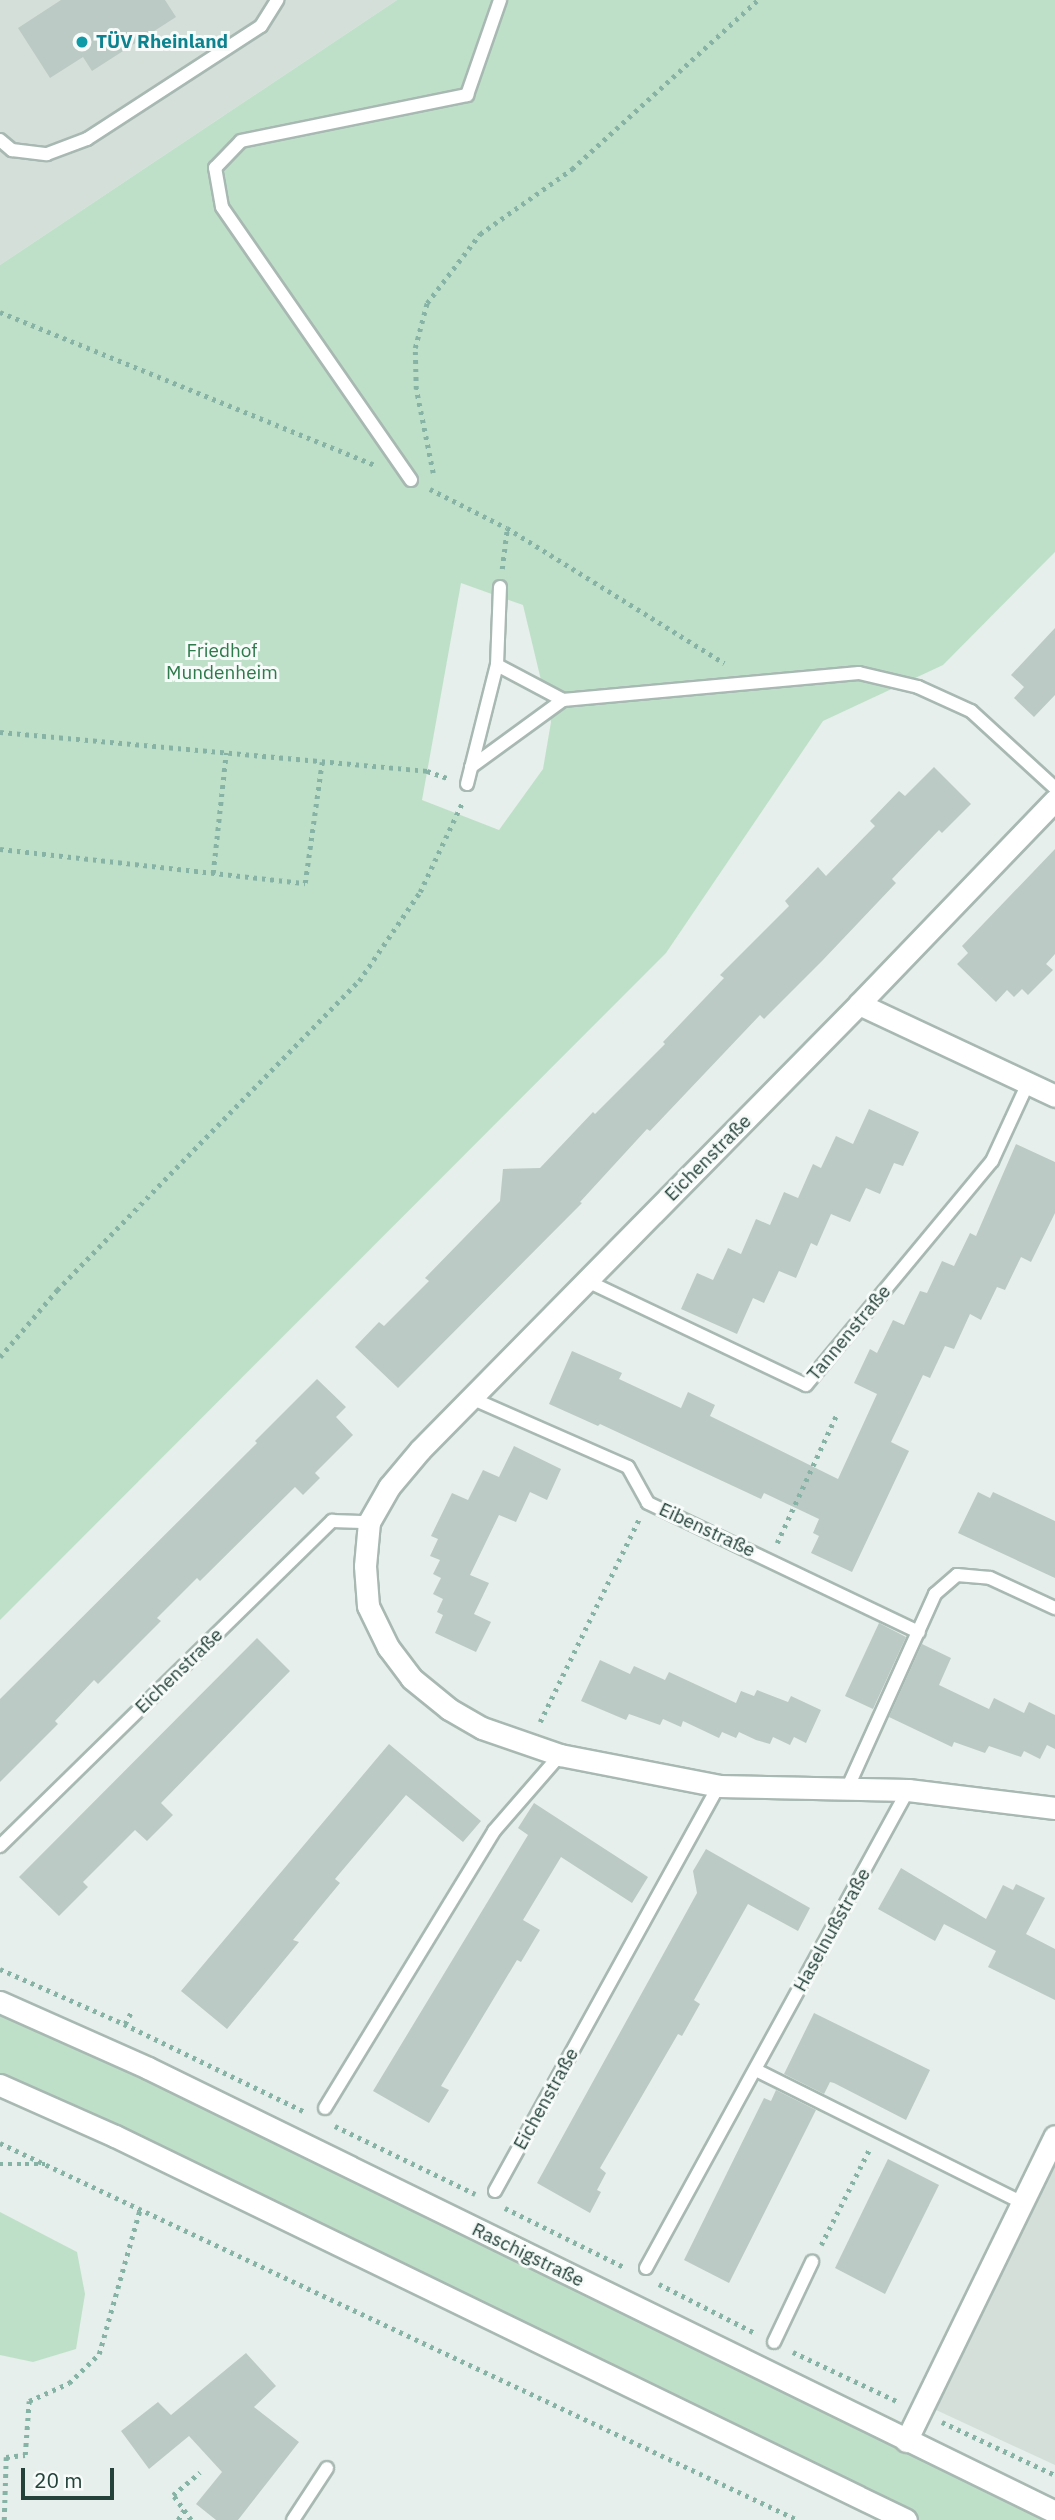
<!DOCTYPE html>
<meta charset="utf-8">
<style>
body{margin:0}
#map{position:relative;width:1055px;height:2520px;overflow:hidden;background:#e6efeb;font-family:"IBM Plex Sans",sans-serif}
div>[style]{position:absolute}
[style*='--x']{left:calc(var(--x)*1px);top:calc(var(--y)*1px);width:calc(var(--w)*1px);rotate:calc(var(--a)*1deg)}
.built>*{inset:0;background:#d4dfda}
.green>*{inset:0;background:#bfe0c8}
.building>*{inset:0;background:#bbcac4}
.path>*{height:4.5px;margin-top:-2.25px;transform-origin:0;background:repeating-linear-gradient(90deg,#86b3a5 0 3.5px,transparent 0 8.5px)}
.roads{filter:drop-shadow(2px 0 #a8b8b2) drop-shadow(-2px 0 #a8b8b2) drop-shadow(0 2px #a8b8b2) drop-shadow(0 -2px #a8b8b2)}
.service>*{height:12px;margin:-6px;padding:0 6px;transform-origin:6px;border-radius:6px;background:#fff}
.minor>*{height:21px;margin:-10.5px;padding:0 10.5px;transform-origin:10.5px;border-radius:10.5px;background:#fff}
.tertiary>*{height:21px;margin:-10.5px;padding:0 10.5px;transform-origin:10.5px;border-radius:10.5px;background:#fff}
.dots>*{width:19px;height:19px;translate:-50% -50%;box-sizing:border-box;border:4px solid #f7fbf9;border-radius:50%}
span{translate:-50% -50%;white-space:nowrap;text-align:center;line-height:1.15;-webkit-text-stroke:6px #f7fbf9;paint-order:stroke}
.culture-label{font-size:19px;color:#0d838f;font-weight:700}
.left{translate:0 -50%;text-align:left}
.park-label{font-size:19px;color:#2d7a4b}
.street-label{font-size:19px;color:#24423a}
.scale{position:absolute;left:21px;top:2468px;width:93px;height:32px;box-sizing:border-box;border:4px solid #24423a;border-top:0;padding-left:9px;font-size:21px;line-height:24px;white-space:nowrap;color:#24423a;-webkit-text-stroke:5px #f7fbf9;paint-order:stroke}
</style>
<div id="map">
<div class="built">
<div style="clip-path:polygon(0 0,397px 0,0 265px)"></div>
<div style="clip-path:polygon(1055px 2160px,1055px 2465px,934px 2409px)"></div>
</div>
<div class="green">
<div style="clip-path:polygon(evenodd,397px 0,1055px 0,1055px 552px,943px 665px,823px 721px,666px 953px,0 1620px,0 265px,397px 0,461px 583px,523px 605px,551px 722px,543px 769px,499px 830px,422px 800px,461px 583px)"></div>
<div style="clip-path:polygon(0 2002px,1055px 2520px,906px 2520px,0 2085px)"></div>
<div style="clip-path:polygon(0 2212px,77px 2252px,85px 2294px,76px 2349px,33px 2362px,0 2355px)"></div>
</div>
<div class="building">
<div style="clip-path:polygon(61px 0,165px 0,176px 17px,92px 71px,83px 57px,50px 78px,18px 28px)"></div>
<div style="clip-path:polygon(1055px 628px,1055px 695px,1034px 717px,1014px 698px,1024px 687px,1011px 675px)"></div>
<div style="clip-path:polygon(934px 767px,971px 804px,942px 833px,939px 830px,892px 879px,896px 883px,822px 961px,764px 1019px,760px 1015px,650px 1131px,647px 1129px,580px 1202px,582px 1203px,398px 1388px,355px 1347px,379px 1322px,384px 1326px,429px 1281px,425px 1278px,500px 1201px,503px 1169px,540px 1168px,593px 1112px,595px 1114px,665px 1044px,663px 1042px,724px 978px,720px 975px,789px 906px,785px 901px,818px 867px,826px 876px,875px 826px,870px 821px,899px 791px,905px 796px)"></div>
<div style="clip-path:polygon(1055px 849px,1055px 954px,1046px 964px,1053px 970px,1028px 995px,1022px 989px,1014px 997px,1007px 990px,996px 1002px,957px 964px,968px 953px,962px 946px)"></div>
<div style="clip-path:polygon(869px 1109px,919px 1132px,903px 1166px,894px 1163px,880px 1194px,866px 1188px,850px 1222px,831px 1214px,817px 1246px,811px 1243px,796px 1278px,779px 1271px,764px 1303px,753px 1298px,737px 1334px,681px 1309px,697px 1273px,713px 1280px,728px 1248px,741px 1254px,756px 1219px,770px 1225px,784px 1192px,798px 1198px,813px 1164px,821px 1168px,836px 1136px,853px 1144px)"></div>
<div style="clip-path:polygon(1016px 1144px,1055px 1162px,1055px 1213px,1031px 1262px,1021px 1257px,1005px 1290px,997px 1287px,981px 1320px,970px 1314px,954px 1349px,945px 1346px,930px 1378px,923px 1375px,891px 1442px,909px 1451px,852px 1572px,811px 1553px,819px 1536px,813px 1533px,819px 1519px,764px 1493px,761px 1499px,600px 1424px,598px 1426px,549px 1404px,572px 1351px,622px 1373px,619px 1379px,681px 1408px,688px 1392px,715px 1405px,710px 1416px,838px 1479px,877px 1394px,854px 1383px,870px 1349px,877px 1353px,893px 1320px,904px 1325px,920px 1291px,927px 1293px,942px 1261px,954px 1266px,970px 1233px,976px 1236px)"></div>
<div style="clip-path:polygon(317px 1379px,346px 1407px,336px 1417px,353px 1435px,315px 1473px,320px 1478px,303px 1495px,295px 1487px,200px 1581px,197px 1578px,157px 1618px,161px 1621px,98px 1684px,94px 1680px,55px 1721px,58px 1724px,0 1782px,0 1699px,257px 1443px,255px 1441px)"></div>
<div style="clip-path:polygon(514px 1446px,561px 1469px,547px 1500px,530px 1492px,516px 1522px,499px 1515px,485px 1544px,470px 1575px,489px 1583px,474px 1614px,491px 1622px,476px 1652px,435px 1633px,443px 1615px,437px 1612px,443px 1599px,433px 1594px,441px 1578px,433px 1574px,440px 1560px,430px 1556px,438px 1539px,431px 1536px,452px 1493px,468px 1500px,483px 1470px,499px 1477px)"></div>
<div style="clip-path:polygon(978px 1492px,990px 1498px,993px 1492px,1055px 1521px,1055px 1578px,958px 1533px)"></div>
<div style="clip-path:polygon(879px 1623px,906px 1637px,873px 1709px,845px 1696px)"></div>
<div style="clip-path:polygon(257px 1638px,290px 1671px,161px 1803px,173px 1815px,147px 1841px,135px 1830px,83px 1882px,88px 1887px,59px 1916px,19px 1877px)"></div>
<div style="clip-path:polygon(922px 1644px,951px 1658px,939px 1685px,989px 1709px,994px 1698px,1024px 1713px,1029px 1702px,1055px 1715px,1055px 1749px,1047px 1745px,1040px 1759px,1024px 1751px,1021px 1757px,989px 1746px,985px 1753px,954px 1742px,952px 1747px,889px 1717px)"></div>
<div style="clip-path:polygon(600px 1660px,630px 1674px,634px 1666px,665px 1680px,669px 1672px,736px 1703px,741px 1691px,754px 1696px,757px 1690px,788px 1702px,791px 1696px,821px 1710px,806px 1743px,794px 1737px,790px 1745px,773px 1737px,770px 1744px,756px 1740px,739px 1732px,736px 1738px,722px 1732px,719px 1738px,683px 1721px,681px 1727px,663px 1719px,660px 1725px,629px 1714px,626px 1720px,581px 1701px)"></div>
<div style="clip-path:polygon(389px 1744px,481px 1821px,463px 1842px,406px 1795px,335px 1879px,340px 1883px,293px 1940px,299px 1942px,227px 2029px,181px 1991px)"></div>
<div style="clip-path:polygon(534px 1803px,648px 1877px,632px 1903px,561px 1857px,523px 1920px,540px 1930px,521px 1962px,517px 1960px,441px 2086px,449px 2090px,429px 2123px,373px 2091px,528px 1835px,518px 1828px)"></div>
<div style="clip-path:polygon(706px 1849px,810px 1908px,798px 1931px,748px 1904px,694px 2000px,700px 2004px,682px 2036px,678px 2034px,600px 2168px,606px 2173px,597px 2190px,601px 2192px,590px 2213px,537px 2183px,697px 1893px,693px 1871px)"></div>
<div style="clip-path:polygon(901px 1868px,986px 1919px,1003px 1885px,1013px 1890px,1016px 1884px,1045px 1898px,1026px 1934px,1055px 1949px,1055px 2000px,988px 1967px,996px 1951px,944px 1924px,935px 1941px,878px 1909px)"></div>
<div style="clip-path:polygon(814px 2013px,930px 2070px,906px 2120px,834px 2083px,830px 2082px,824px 2094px,784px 2074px)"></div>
<div style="clip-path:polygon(776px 2090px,816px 2110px,729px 2283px,684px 2260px,764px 2098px,771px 2101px)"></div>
<div style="clip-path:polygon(888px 2159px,939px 2185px,885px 2294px,835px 2268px)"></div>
<div style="clip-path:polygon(246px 2353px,276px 2386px,254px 2407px,299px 2442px,238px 2520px,216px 2520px,196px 2504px,222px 2472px,189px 2436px,149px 2469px,121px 2431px,158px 2402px,171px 2415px)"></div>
</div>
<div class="path">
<div style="--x:0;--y:312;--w:404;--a:22.2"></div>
<div style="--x:433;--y:473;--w:86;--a:-101.4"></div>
<div style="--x:416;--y:389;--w:41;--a:-91.4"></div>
<div style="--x:415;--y:348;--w:47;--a:-75.1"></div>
<div style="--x:427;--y:303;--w:87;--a:-52.5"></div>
<div style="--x:480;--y:234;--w:113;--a:-35.2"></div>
<div style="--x:572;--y:169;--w:251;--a:-42.3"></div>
<div style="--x:430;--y:489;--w:86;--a:26.9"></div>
<div style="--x:507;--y:528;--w:256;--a:31.9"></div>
<div style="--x:502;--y:569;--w:40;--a:-82.9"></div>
<div style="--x:0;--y:732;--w:429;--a:5.2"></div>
<div style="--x:427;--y:771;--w:21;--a:19"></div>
<div style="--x:0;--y:849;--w:307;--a:6.4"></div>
<div style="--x:305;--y:883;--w:122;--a:-82"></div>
<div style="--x:213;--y:873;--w:121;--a:-83.8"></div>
<div style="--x:0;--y:1357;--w:88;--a:-49.6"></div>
<div style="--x:57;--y:1290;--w:432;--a:-45.7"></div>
<div style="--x:359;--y:981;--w:108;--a:-55.6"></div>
<div style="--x:420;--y:892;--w:98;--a:-64.7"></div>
<div style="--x:777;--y:1543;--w:140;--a:-65.1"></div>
<div style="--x:540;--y:1722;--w:226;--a:-64"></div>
<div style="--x:0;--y:1969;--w:136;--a:23.9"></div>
<div style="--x:124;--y:2024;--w:201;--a:25.9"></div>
<div style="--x:125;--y:2024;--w:13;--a:-63"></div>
<div style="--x:335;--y:2126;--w:156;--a:25.9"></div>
<div style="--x:0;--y:2143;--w:883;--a:25.29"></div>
<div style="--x:0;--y:2164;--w:45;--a:0"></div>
<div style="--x:505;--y:2208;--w:135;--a:26.4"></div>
<div style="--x:821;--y:2245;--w:106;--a:-63.2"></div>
<div style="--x:659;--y:2284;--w:110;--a:27"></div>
<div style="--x:793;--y:2352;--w:117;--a:25.3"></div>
<div style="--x:942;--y:2422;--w:125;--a:25.1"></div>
<div style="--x:4;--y:2520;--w:63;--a:-88.2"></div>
<div style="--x:6;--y:2457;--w:19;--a:-6"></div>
<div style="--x:25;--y:2455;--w:54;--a:-85.8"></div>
<div style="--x:29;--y:2401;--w:44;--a:-24.2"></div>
<div style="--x:69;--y:2383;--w:42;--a:-44"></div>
<div style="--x:99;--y:2354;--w:151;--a:-74.2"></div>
<div style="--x:178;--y:2520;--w:12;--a:-59"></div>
<div style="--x:191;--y:2520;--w:31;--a:-126"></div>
<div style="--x:173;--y:2495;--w:35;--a:-40"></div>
</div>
<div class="roads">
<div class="service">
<div style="--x:0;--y:140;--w:16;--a:40"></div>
<div style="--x:12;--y:150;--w:35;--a:7"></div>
<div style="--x:47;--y:154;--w:43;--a:-20.6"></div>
<div style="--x:87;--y:139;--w:207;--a:-33"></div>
<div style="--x:261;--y:26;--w:31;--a:-58"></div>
<div style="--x:411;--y:480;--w:332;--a:-124.7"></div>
<div style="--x:222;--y:207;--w:40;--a:-100"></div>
<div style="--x:215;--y:168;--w:37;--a:-46"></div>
<div style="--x:241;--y:141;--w:231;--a:-11.5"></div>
<div style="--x:467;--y:95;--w:101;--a:-70.8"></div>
<div style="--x:497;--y:665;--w:75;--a:27.9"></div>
<div style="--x:563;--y:700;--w:297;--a:-5.2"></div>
<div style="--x:859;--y:673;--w:61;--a:13.3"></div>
<div style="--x:918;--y:687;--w:58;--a:24.4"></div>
<div style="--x:971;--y:711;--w:114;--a:42.5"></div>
<div style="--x:471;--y:767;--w:114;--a:-36.1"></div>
<div style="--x:467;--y:784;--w:123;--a:-75.9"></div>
<div style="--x:497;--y:665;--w:78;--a:-87.8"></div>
<div style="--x:587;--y:1281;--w:242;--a:25.4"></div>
<div style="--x:806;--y:1385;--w:291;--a:-50.3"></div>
<div style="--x:992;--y:1161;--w:86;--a:-65.2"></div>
<div style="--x:471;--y:1398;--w:171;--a:23.7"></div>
<div style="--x:628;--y:1467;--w:41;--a:60.9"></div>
<div style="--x:648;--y:1503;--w:300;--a:25.5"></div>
<div style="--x:847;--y:1789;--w:214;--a:-65.7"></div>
<div style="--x:935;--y:1594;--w:29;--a:-41"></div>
<div style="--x:957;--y:1575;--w:33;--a:5"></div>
<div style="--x:990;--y:1578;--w:72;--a:24.8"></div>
<div style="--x:0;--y:1846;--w:465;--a:-44.4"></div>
<div style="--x:332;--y:1521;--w:37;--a:2"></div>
<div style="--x:756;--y:2070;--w:298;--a:26.5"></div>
<div style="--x:325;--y:2108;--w:324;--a:-58.6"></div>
<div style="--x:494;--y:1831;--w:101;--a:-49"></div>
<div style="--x:495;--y:2191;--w:463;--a:-61.1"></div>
<div style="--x:646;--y:2268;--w:545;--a:-61.27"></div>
<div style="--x:774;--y:2342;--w:89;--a:-64.6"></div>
<div style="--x:293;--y:2520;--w:62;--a:-56.8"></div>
</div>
<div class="minor">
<div style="--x:1055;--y:800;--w:283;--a:133.9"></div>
<div style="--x:859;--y:1004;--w:626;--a:134.55"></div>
<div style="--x:420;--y:1450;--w:48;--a:130"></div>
<div style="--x:389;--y:1487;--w:40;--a:119.7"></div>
<div style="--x:369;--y:1522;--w:44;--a:95.2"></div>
<div style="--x:365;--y:1566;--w:40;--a:85.7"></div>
<div style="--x:368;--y:1606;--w:46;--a:64"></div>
<div style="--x:388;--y:1647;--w:39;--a:53"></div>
<div style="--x:411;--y:1678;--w:49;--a:39.2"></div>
<div style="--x:449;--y:1709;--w:38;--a:30"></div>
<div style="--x:482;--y:1728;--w:83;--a:19.1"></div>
<div style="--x:560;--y:1755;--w:162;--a:11"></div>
<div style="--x:719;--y:1786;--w:189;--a:1.2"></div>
<div style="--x:908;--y:1790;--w:148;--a:7"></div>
<div style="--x:859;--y:1004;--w:217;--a:25.1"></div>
<div style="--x:906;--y:2441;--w:339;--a:-64"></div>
</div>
<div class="tertiary">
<div style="--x:0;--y:2002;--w:162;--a:24"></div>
<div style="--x:148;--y:2068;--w:1010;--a:26.08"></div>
<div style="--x:0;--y:2085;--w:126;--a:23.9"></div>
<div style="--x:115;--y:2136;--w:879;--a:25.89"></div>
</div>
</div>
<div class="dots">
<div style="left:82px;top:42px;background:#0f9aa8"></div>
</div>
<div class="culture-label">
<span class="left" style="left:96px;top:42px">TÜV Rheinland</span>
</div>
<div class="park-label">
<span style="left:222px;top:662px">Friedhof<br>Mundenheim</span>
</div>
<div class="street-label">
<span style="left:708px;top:1158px;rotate:-45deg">Eichenstraße</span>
<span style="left:849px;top:1333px;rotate:-50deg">Tannenstraße</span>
<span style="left:707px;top:1530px;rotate:25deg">Eibenstraße</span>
<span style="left:179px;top:1671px;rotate:-44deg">Eichenstraße</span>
<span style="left:832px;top:1930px;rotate:-61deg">Haselnußstraße</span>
<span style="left:546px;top:2099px;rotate:-61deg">Eichenstraße</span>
<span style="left:528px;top:2255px;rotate:26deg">Raschigstraße</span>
</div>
<div class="scale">20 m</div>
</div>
